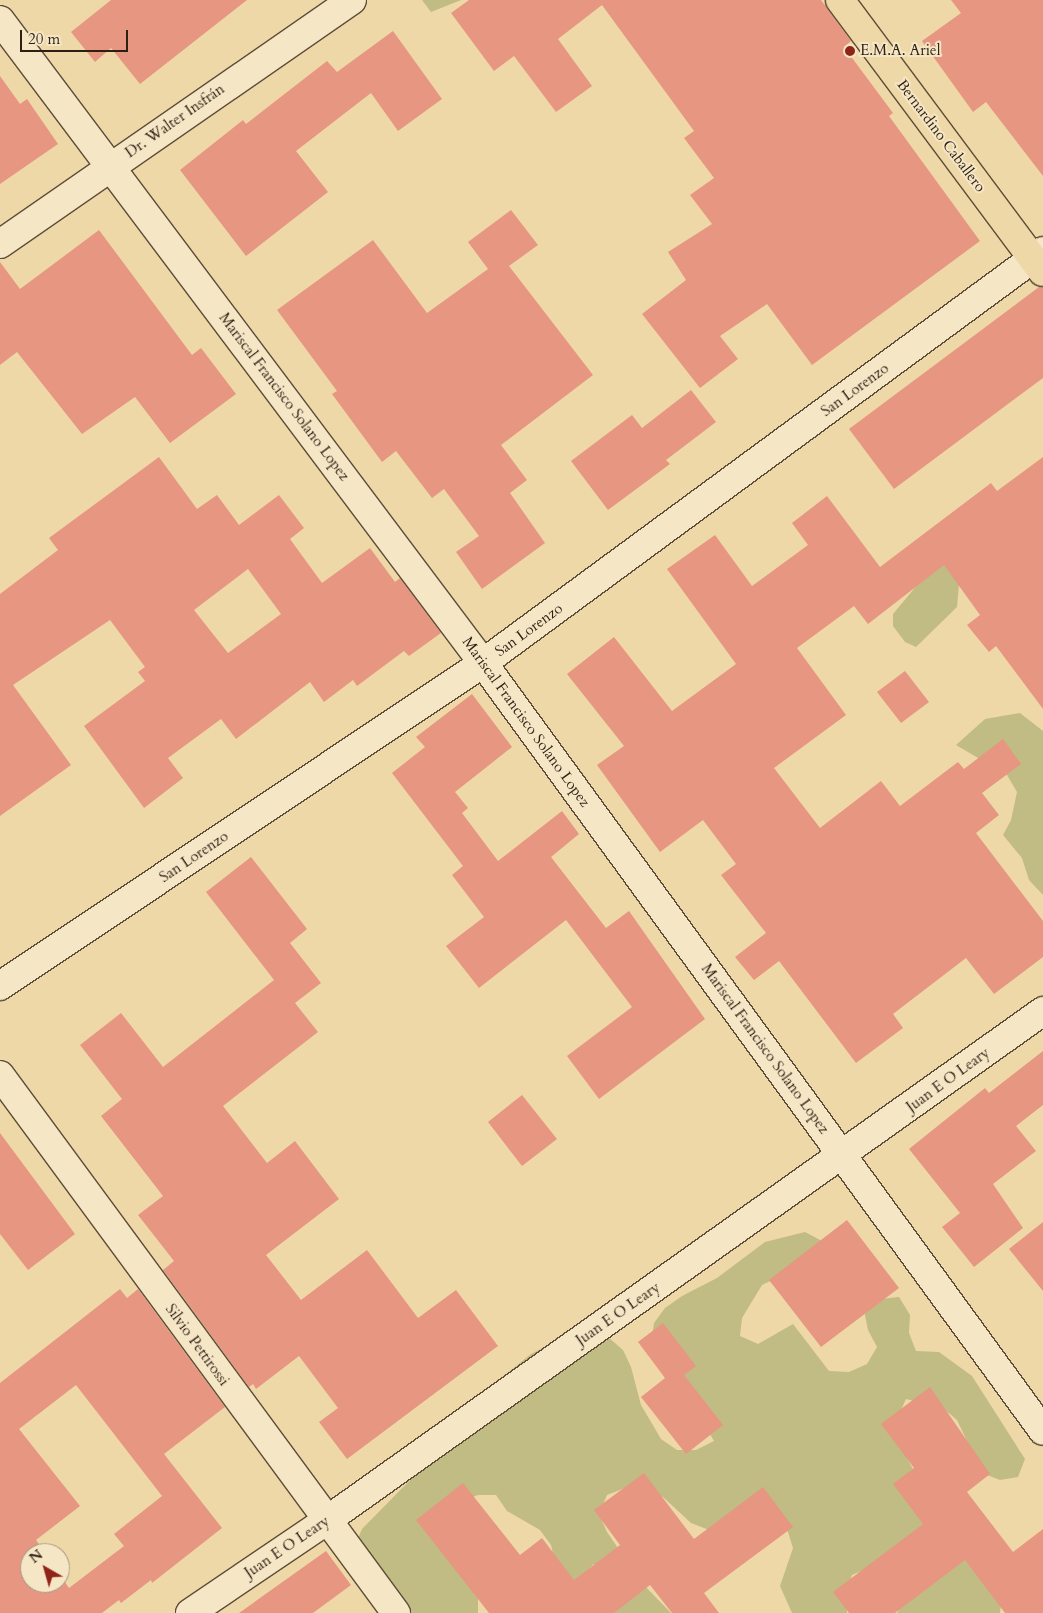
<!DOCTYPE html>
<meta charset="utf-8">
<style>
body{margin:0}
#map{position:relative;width:1043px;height:1613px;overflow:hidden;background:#efd8a8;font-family:Cardo,serif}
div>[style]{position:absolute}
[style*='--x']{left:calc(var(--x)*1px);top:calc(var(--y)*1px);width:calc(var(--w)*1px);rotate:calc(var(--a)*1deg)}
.green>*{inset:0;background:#c0bc83}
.building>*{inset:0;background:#e69681}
.roads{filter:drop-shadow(1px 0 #5e4d38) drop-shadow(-1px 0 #5e4d38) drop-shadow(0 1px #5e4d38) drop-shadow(0 -1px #5e4d38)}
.street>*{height:28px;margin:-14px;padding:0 14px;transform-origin:14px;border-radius:14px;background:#f5e6c6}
.highway>*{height:28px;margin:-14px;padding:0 14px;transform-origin:14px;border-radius:14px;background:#efd8a8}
.dots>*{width:14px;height:14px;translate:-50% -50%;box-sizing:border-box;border:2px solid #f5e6c6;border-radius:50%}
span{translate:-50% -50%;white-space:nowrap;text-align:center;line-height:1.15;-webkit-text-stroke:4px #f5e6c6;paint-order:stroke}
.poi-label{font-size:15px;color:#2d1f12}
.left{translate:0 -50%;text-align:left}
.street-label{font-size:15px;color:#2d1f12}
.north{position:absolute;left:20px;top:1543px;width:50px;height:50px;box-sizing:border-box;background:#f5e6c6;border:1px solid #a5967e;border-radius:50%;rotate:322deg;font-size:14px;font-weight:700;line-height:20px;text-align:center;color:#2d1f12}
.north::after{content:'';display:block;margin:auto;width:18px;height:22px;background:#8f2418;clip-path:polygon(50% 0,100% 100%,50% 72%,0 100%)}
.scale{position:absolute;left:20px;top:30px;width:108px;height:22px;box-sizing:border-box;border:2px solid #2d1f12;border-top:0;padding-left:6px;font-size:15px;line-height:18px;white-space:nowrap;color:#2d1f12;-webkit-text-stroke:4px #f5e6c6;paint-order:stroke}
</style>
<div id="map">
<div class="green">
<div style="clip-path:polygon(422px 0,461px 0,431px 12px)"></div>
<div style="clip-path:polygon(938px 560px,960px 573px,957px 607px,916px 647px,905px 642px,893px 626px,893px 614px)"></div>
<div style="clip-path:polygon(1020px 713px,1043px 731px,1043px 895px,1029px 880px,1022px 858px,1003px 835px,1011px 820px,1017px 792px,1007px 775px,956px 745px,985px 719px)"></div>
<div style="clip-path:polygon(805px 1232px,824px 1242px,797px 1268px,762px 1285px,742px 1318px,740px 1336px,758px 1344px,793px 1324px,829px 1371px,849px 1372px,867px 1364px,877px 1347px,868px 1330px,864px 1310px,880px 1299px,899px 1297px,910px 1315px,909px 1333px,916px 1351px,939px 1352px,972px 1376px,1025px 1459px,1018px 1477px,1000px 1480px,982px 1473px,957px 1420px,943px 1408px,906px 1399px,898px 1417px,906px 1456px,915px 1473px,1005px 1571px,1000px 1613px,897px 1613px,902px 1605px,871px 1567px,852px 1575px,846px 1593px,847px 1613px,792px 1613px,780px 1586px,793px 1548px,787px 1529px,709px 1530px,691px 1523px,663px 1497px,644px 1490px,625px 1488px,607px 1495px,599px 1514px,607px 1532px,642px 1583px,671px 1613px,611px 1613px,607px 1579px,594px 1564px,580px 1577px,574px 1596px,555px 1563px,551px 1545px,540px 1530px,507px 1511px,496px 1495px,478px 1495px,459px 1502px,478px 1587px,478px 1613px,411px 1613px,354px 1548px,362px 1529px,421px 1469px,456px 1421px,500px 1379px,531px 1354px,548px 1345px,588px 1337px,608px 1337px,623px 1350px,631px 1367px,641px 1405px,661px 1439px,677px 1450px,696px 1450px,714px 1441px,704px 1424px,676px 1397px,656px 1362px,651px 1343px,654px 1323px,665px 1308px,682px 1296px,717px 1278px,765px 1242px)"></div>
</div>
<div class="building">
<div style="clip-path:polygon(111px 0,247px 0,140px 84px,111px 48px,95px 62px,71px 32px)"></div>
<div style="clip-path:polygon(469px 0,821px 0,851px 41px,844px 47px,893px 113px,889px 116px,980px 241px,812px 365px,767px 304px,720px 336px,738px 359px,700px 388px,642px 314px,686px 280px,668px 252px,712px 224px,690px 195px,714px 178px,684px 138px,694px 131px,602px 5px,558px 39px,592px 86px,556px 112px,514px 56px,494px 71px,451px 13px)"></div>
<div style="clip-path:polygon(951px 0,1043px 0,1043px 176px,986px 102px,973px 112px,922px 41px,961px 13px)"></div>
<div style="clip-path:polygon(393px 31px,442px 99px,398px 131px,371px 93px,296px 151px,328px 192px,246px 256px,180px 170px,243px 120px,246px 124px,327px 61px,337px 72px)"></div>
<div style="clip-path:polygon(0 76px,20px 104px,27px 99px,58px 144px,0 184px)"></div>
<div style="clip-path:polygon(511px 210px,538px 245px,509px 266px,593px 375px,501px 445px,527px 480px,510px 493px,545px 543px,482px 589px,456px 552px,479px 536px,444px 489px,432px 498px,396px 451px,382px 462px,332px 394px,337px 391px,277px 310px,373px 240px,427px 313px,488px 269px,468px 242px)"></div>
<div style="clip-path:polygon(99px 230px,192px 355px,201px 348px,236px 394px,170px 443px,135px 397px,82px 434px,17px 352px,0 365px,0 262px,20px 289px)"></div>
<div style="clip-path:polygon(1039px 287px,1043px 287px,1043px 378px,894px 489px,849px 429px)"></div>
<div style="clip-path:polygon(691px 390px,716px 422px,666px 460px,670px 464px,608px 510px,571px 461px,632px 415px,642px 428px)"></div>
<div style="clip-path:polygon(evenodd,159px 457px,197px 509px,217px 495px,239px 525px,279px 495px,304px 528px,290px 539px,322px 583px,370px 548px,395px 582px,400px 578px,441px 633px,409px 656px,404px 651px,357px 686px,353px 680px,324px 702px,310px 682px,236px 739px,221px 719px,168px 758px,183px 778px,144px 808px,84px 726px,145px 681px,138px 672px,145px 667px,110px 620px,13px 685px,71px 765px,0 816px,0 594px,58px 550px,49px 538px,159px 457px,248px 569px,281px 614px,228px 653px,194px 610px,248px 569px)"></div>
<div style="clip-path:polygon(1043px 457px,1043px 709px,996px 646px,989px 652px,967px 625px,980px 615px,944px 565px,868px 624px,854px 606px,797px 648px,846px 715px,774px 768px,820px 828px,881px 781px,900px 806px,958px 762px,964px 769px,1003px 739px,1021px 764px,982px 793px,999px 815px,976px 833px,1043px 921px,1043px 957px,994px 994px,966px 958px,893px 1014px,903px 1028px,856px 1063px,779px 961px,754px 980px,735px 957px,766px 933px,721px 875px,736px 864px,703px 820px,660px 852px,597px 765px,624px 746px,567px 674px,614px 637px,672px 711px,736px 664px,667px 569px,715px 535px,752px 586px,808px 545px,792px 523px,827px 496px,880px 567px,991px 483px,997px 491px)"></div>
<div style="clip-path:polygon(905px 671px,929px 702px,901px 723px,877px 692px)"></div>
<div style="clip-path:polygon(472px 694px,512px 747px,455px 792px,468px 808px,462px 813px,498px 861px,562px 811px,579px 834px,551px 857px,606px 928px,629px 911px,705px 1019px,599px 1099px,567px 1056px,632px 1007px,566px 920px,479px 988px,446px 946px,484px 917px,452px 875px,463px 866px,392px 773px,425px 747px,416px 737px)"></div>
<div style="clip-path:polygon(251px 857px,307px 929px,290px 943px,321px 983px,295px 1003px,318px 1032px,223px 1106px,267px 1163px,295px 1141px,339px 1199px,266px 1255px,301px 1300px,367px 1250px,418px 1318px,456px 1290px,498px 1346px,347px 1459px,319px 1422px,338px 1408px,299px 1356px,256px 1389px,253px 1384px,249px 1387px,163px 1270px,174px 1261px,138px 1215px,163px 1196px,101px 1116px,122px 1099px,80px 1045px,121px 1013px,163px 1067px,274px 980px,206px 892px)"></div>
<div style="clip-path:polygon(1043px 1051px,1043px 1105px,1016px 1126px,1036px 1151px,993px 1184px,1023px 1228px,974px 1267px,942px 1227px,960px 1213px,909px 1149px,985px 1088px,989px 1093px)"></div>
<div style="clip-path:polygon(522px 1095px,557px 1139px,522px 1166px,488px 1122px)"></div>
<div style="clip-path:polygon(0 1133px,75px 1234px,28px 1270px,0 1234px)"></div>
<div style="clip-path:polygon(847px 1220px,899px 1288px,821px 1347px,769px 1280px)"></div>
<div style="clip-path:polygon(1043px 1222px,1043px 1291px,1009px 1249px)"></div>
<div style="clip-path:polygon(evenodd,120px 1289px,127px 1298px,138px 1289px,225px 1407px,164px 1454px,222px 1528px,152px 1583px,151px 1580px,121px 1603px,119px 1600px,102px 1613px,0 1613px,0 1383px,120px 1289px,76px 1385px,162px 1496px,114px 1534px,124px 1546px,69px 1588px,60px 1575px,60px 1583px,30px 1583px,30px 1553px,45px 1553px,36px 1540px,80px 1506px,19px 1429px,76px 1385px)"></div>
<div style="clip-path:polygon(663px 1323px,696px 1366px,684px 1375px,723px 1425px,686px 1454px,641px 1397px,665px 1378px,638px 1342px)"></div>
<div style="clip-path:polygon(930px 1387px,990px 1474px,967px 1492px,1013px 1552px,1043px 1529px,1043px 1613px,1005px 1613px,965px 1560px,895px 1613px,849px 1613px,833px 1592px,923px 1524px,893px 1484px,914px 1468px,881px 1424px)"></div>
<div style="clip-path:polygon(644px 1473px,694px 1539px,763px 1487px,793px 1527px,704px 1593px,719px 1613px,672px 1613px,650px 1585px,614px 1613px,489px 1613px,416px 1520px,463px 1483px,520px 1555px,542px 1538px,574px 1580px,620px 1545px,594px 1510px)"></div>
<div style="clip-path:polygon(326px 1551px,351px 1585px,313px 1613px,239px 1613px)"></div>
</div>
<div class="roads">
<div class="street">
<div style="--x:0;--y:20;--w:804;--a:53.09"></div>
<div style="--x:483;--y:663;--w:950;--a:53.9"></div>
<div style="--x:0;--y:244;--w:428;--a:-34.7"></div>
<div style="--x:0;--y:986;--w:581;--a:-33.77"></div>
<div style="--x:483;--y:663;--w:695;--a:-36.34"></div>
<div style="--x:0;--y:1075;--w:668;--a:53.64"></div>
<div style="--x:190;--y:1613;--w:164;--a:-34.1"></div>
<div style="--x:326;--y:1521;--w:880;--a:-35.42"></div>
</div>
<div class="highway">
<div style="--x:840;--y:0;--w:339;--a:53.3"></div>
</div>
</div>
<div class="dots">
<div style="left:850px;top:51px;background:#8f2418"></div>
</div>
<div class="poi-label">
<span class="left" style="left:860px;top:51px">E.M.A. Ariel</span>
</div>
<div class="street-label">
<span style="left:175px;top:121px;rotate:-35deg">Dr. Walter Insfrán</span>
<span style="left:941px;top:136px;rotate:53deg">Bernardino Caballero</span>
<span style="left:855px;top:390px;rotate:-36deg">San Lorenzo</span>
<span style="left:284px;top:397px;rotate:53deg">Mariscal Francisco Solano Lopez</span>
<span style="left:529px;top:630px;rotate:-36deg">San Lorenzo</span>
<span style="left:526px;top:722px;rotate:54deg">Mariscal Francisco Solano Lopez</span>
<span style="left:194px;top:857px;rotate:-34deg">San Lorenzo</span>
<span style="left:765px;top:1049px;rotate:54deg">Mariscal Francisco Solano Lopez</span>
<span style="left:948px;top:1080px;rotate:-36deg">Juan E O Leary</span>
<span style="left:618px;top:1314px;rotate:-35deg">Juan E O Leary</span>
<span style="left:197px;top:1345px;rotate:54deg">Silvio Pettirossi</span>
<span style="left:287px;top:1547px;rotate:-34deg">Juan E O Leary</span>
</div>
<div class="north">N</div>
<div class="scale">20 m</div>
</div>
